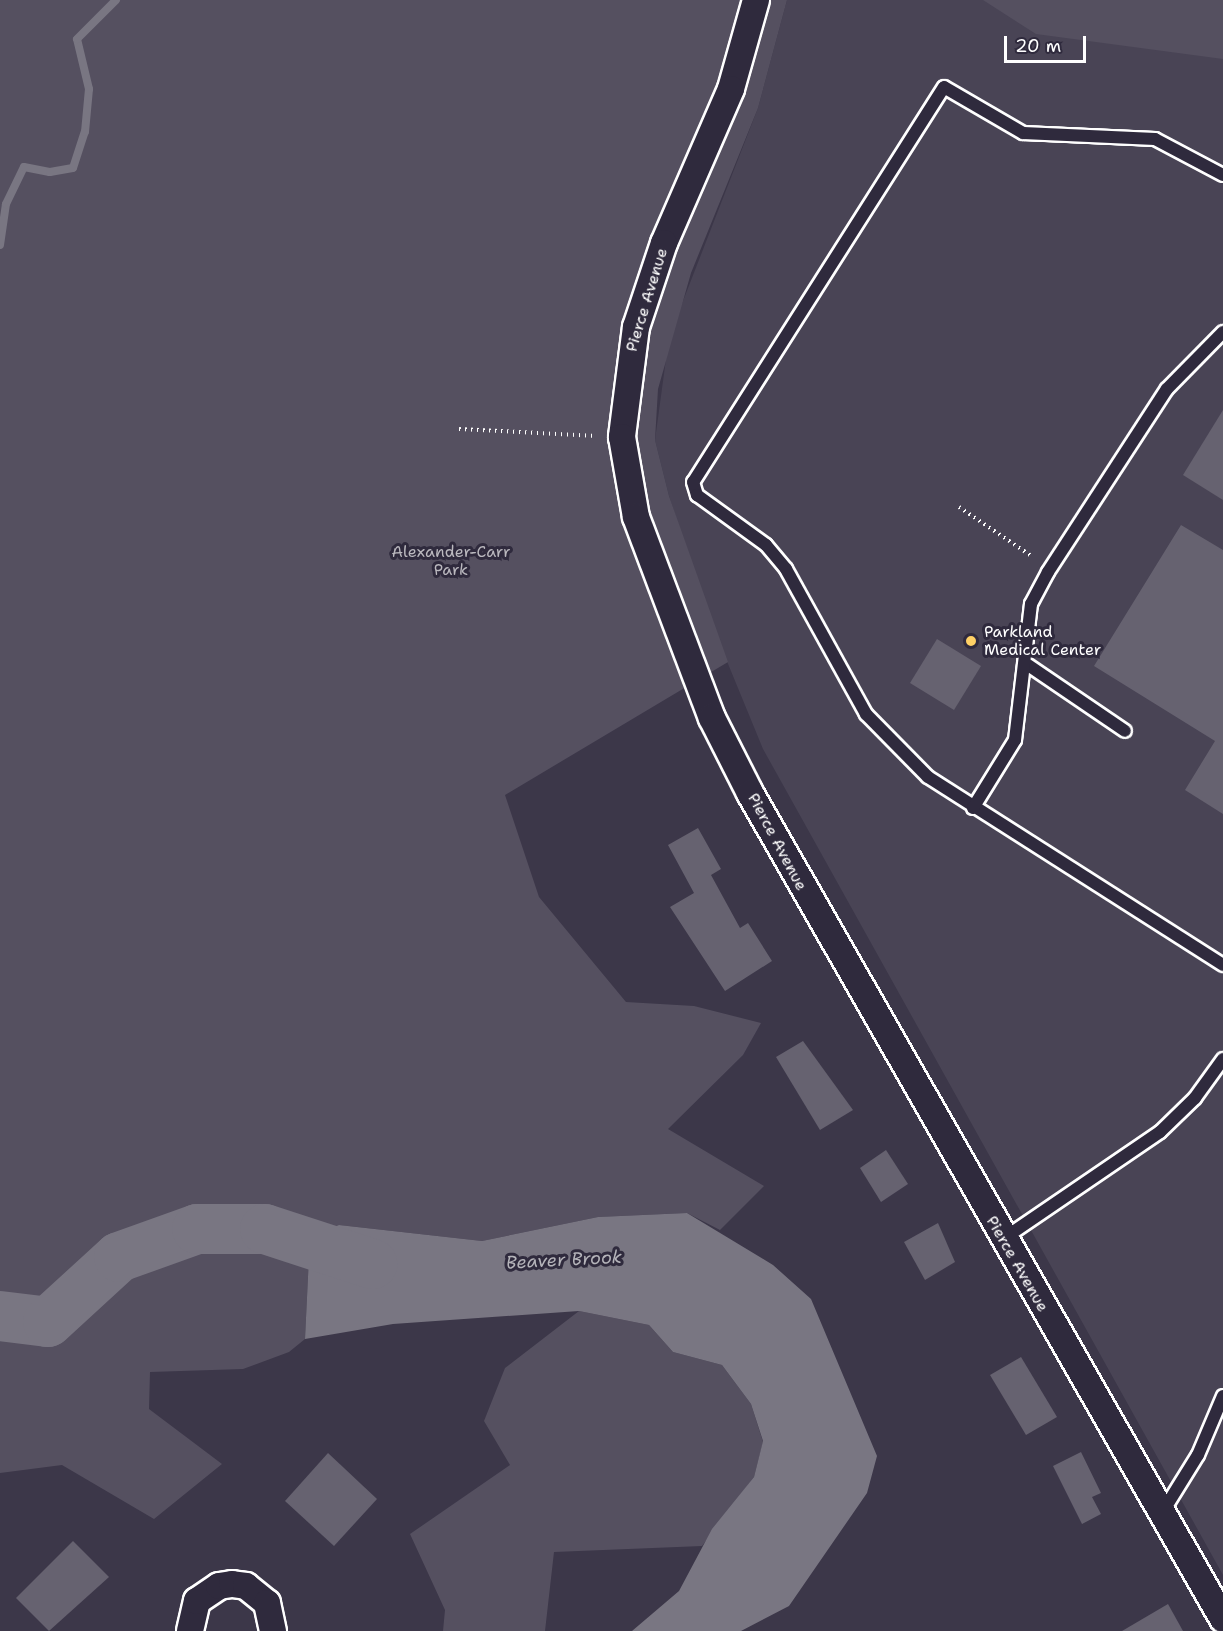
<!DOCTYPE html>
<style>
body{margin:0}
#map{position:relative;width:1223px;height:1631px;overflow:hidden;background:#3c3749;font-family:"Shantell Sans",sans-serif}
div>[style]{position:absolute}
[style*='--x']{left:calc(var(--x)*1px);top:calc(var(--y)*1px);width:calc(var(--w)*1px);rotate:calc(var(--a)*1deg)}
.built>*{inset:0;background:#494455}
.green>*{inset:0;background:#555060}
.water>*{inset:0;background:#797682}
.stream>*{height:8px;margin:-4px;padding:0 4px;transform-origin:4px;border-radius:4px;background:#797682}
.river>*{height:50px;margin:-25px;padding:0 25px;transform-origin:25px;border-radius:25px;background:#797682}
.building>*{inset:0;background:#666270}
.path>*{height:4px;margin-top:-2px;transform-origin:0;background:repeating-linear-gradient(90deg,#fff 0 1.5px,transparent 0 6px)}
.roads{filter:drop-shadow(2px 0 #fff) drop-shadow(-2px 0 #fff) drop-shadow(0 2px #fff) drop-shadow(0 -2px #fff)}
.service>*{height:12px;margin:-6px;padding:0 6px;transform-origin:6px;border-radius:6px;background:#2f2a3d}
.minor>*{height:26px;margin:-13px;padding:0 13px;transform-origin:13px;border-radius:13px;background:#2f2a3d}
.dots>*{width:16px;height:16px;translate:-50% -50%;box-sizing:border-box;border:3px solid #2f2a3d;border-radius:50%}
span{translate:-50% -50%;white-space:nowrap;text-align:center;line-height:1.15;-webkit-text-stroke:6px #2f2a3d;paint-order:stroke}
.street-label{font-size:16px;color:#fff}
.park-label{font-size:16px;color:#bbb9bf}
.poi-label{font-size:16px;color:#fff}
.left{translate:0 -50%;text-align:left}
.water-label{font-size:18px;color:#b5b4ba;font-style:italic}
.scale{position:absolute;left:1004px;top:36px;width:82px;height:27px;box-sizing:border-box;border:3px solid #fff;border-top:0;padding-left:8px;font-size:18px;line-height:21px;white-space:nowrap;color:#fff;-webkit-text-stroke:4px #2f2a3d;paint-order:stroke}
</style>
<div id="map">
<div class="built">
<div style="clip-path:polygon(787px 0,1223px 0,1223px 1575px,763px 749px,710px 620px,669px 496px,655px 440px,669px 337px,758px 108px)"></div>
</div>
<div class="green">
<div style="clip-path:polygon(0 0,787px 0,758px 108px,691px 273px,658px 389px,655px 440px,669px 496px,728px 662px,505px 795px,539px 897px,626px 1002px,694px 1006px,761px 1023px,743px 1055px,668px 1129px,764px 1186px,720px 1230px,687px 1213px,598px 1217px,482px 1241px,339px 1225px,310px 1235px,305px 1339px,289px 1352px,243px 1369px,150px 1372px,149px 1409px,222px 1464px,154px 1519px,62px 1465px,0 1473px)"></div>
<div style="clip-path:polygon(983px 0,1223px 0,1223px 59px,1036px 34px)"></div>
<div style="clip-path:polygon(579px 1311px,649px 1325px,673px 1352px,722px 1365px,751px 1404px,763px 1442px,754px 1477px,702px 1546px,554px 1552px,545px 1631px,443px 1631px,445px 1610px,410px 1534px,510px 1465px,484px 1421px,505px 1368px)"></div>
</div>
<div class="water">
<div style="clip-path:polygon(687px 1213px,773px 1265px,811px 1299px,877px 1456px,867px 1493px,789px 1606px,741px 1631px,632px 1631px,679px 1591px,712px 1529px,754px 1477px,763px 1441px,751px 1404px,722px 1365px,673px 1352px,649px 1325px,579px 1311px,393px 1324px,305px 1339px,310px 1235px,339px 1225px,482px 1241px,598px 1217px)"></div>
</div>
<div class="stream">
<div style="--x:0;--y:245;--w:41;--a:-81.7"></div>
<div style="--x:6;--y:204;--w:41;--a:-64.1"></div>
<div style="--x:24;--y:167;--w:26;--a:11"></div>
<div style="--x:50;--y:172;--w:23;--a:-10"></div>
<div style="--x:73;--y:168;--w:38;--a:-72"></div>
<div style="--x:85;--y:132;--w:43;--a:-84.7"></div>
<div style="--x:89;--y:89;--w:51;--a:-103.5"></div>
<div style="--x:77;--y:39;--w:55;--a:-45"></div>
</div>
<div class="river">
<div style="--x:0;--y:1316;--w:48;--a:7.1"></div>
<div style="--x:48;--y:1322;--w:96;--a:-42.5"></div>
<div style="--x:119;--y:1257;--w:83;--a:-19.7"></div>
<div style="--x:197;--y:1229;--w:68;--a:0"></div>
<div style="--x:265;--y:1229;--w:113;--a:18.1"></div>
</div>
<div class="building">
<div style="clip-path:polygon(1223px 410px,1223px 500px,1183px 475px)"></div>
<div style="clip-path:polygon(1181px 525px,1223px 550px,1223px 814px,1185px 790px,1215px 741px,1094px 666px)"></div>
<div style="clip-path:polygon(937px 639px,981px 666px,954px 710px,910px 683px)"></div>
<div style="clip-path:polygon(698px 828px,721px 869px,711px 875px,740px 928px,748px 923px,772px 961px,725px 991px,670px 907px,694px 893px,668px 845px)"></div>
<div style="clip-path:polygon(803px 1041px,853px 1110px,820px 1130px,776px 1057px)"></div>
<div style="clip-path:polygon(886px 1150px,908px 1184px,881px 1202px,860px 1168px)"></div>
<div style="clip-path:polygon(938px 1223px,955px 1262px,925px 1280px,904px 1242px)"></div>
<div style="clip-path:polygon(1021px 1357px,1057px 1417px,1026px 1435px,990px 1375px)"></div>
<div style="clip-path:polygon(1081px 1452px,1101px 1493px,1092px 1497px,1101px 1514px,1082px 1524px,1053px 1466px)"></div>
<div style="clip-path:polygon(328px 1453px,377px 1499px,334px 1546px,285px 1501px)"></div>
<div style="clip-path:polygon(73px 1541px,109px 1577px,49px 1631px,16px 1598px)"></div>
<div style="clip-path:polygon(1168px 1604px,1183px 1631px,1122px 1631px)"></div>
</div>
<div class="path">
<div style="--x:459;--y:429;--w:138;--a:2.9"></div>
<div style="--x:959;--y:507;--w:86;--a:34.1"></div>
</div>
<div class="roads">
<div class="service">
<div style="--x:1223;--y:175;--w:77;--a:-152.1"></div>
<div style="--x:1155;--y:139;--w:132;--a:-177.4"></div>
<div style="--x:1023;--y:133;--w:91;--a:-149.8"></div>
<div style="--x:944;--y:87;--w:468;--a:122.4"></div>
<div style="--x:693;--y:482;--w:14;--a:73"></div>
<div style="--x:697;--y:495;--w:85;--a:35.9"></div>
<div style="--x:766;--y:545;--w:31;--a:50"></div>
<div style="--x:786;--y:569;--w:166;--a:61.1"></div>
<div style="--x:866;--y:714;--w:88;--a:45.5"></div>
<div style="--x:928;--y:777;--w:350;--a:32.5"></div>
<div style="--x:1028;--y:665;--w:117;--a:34.2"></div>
<div style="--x:973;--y:808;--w:80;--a:-58.3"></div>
<div style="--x:1015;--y:740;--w:137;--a:-83.3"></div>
<div style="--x:1031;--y:604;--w:36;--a:-62"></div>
<div style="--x:1048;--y:572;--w:218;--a:-57"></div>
<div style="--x:1167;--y:389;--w:80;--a:-45.5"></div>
<div style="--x:1003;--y:1239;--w:190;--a:-34.3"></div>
<div style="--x:1160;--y:1132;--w:49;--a:-44.2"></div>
<div style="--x:1195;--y:1098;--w:48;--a:-54.3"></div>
<div style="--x:1162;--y:1513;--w:68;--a:-58.2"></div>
<div style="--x:1198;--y:1455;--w:64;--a:-67"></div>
</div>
<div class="minor">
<div style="--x:756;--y:0;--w:92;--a:105.7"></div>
<div style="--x:731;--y:89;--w:168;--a:113.5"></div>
<div style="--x:664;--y:243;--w:89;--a:108.4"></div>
<div style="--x:636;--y:327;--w:111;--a:97.3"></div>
<div style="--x:622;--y:437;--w:81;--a:80.1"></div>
<div style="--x:636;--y:517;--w:215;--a:69.3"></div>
<div style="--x:712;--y:718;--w:84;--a:63.1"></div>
<div style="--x:750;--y:793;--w:952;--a:60.2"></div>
<div style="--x:190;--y:1631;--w:31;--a:-77"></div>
<div style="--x:197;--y:1601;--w:27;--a:-34"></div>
<div style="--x:219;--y:1586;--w:13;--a:-9"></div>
<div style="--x:232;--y:1584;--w:14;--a:8"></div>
<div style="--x:246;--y:1586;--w:27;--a:39"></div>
<div style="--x:267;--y:1603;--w:29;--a:78"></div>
</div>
</div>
<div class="dots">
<div style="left:971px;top:641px;background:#ffd166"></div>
</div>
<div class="street-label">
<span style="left:647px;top:300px;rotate:-73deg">Pierce Avenue</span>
<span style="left:777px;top:842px;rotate:62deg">Pierce Avenue</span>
<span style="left:1017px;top:1264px;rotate:60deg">Pierce Avenue</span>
</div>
<div class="park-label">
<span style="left:451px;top:561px">Alexander-Carr<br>Park</span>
</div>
<div class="poi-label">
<span class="left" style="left:984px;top:641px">Parkland<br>Medical Center</span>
</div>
<div class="water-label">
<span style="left:564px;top:1260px;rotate:-3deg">Beaver Brook</span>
</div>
<div class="scale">20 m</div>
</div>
